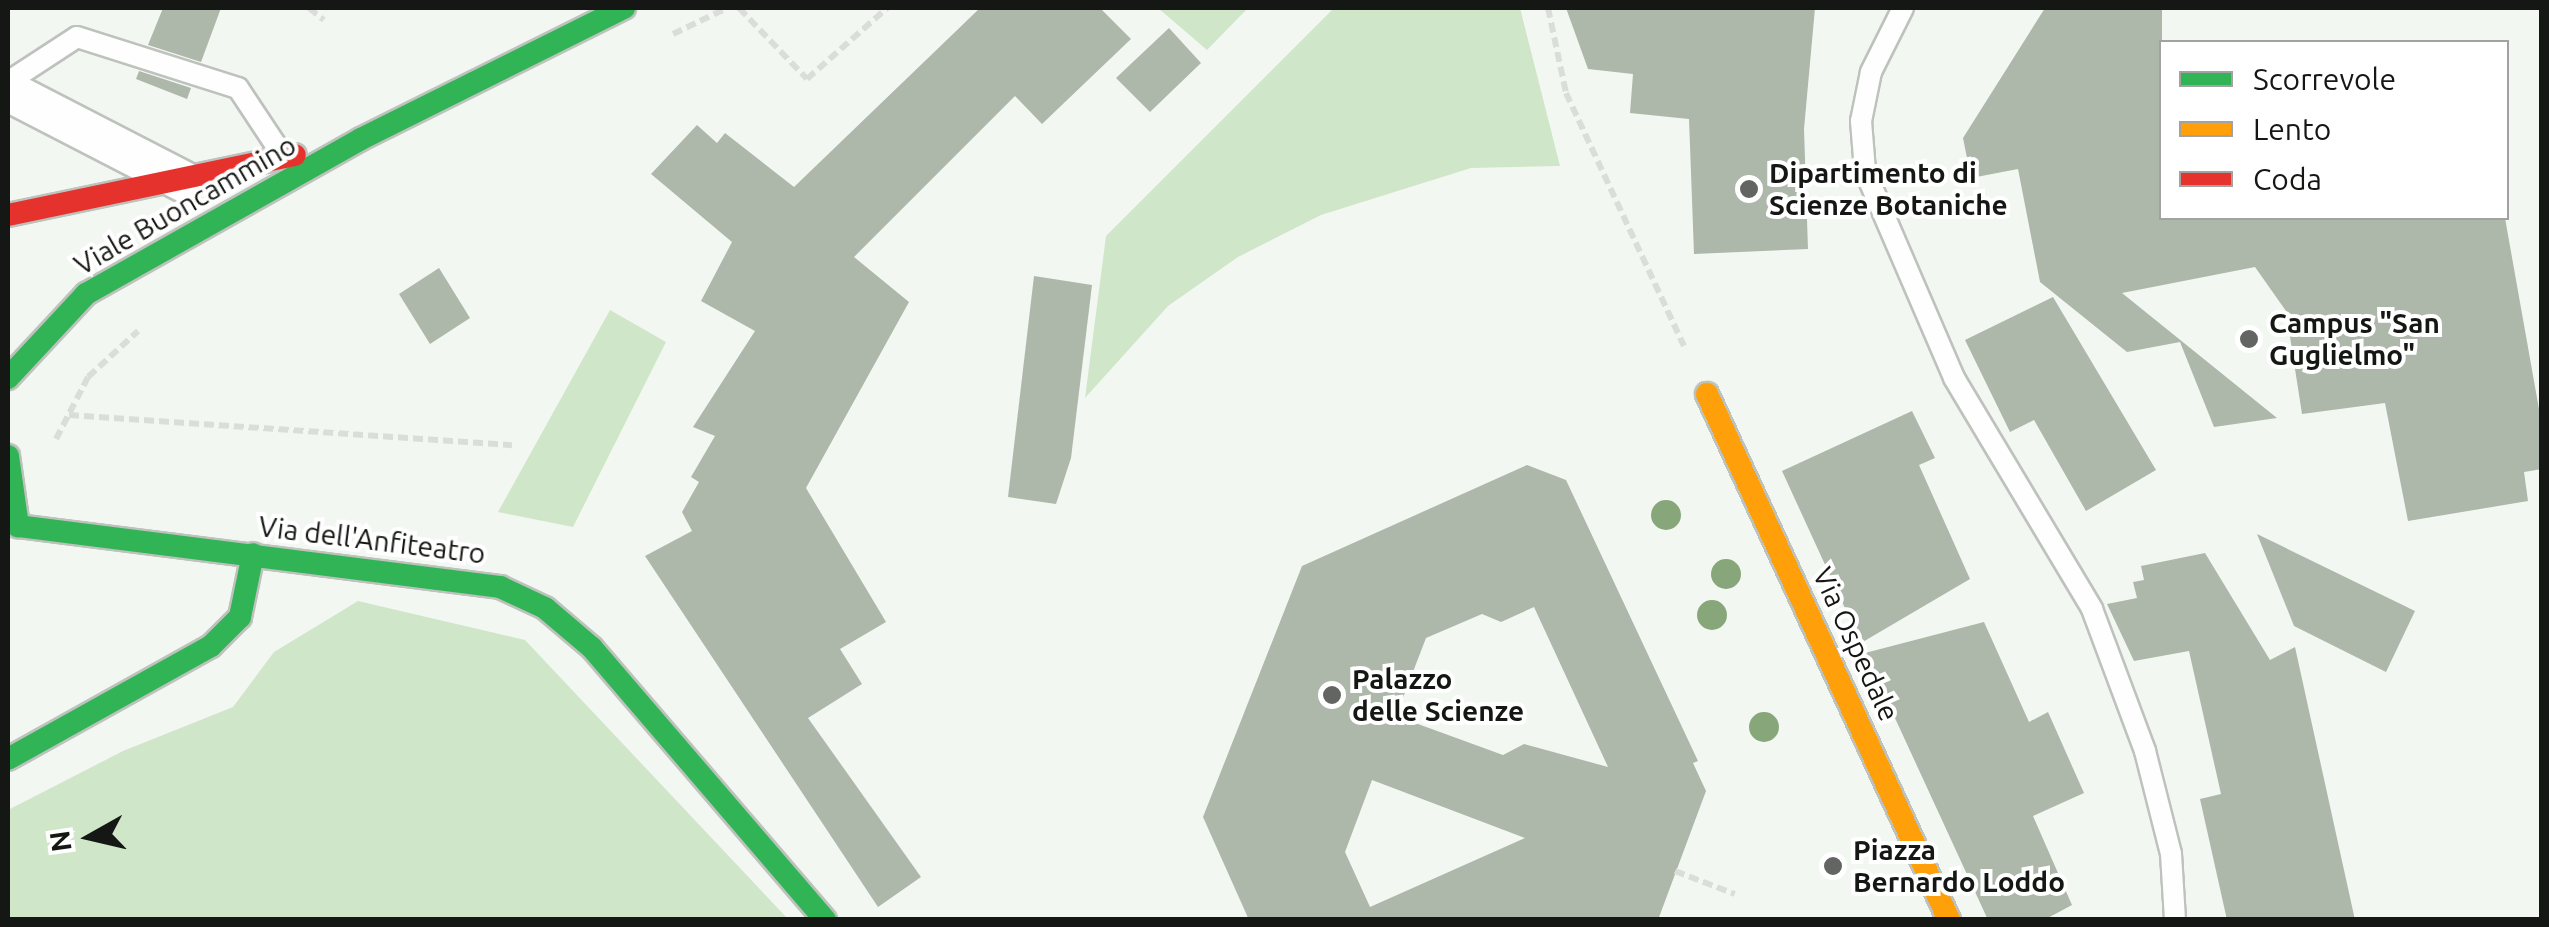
<!DOCTYPE html>
<style>
body{margin:0}
#map{position:relative;width:2549px;height:927px;overflow:hidden;background:#f3f7f2;font-family:Ubuntu,sans-serif}
div>[style]{position:absolute}
[style*='--x']{left:calc(var(--x)*1px);top:calc(var(--y)*1px);width:calc(var(--w)*1px);rotate:calc(var(--a)*1deg)}
.green>*{inset:0;background:#d0e6c9}
.building>*{inset:0;background:#adb7aa}
.path>*{height:6px;margin-top:-3px;transform-origin:0;background:repeating-linear-gradient(90deg,#dbddda 0 10px,transparent 0 15px)}
.roads{filter:drop-shadow(2px 0 #bec2bd) drop-shadow(-2px 0 #bec2bd) drop-shadow(0 2px #bec2bd) drop-shadow(0 -2px #bec2bd)}
.lane>*{height:20px;margin:-10px;padding:0 10px;transform-origin:10px;border-radius:10px;background:#fdfefd}
.street>*{height:40px;margin:-20px;padding:0 20px;transform-origin:20px;border-radius:20px;background:#fdfefd}
.fast>*{height:22px;margin:-11px;padding:0 11px;transform-origin:11px;border-radius:11px;background:#30b455}
.slow>*{height:22px;margin:-11px;padding:0 11px;transform-origin:11px;border-radius:11px;background:#ff9f0a}
.jam>*{height:22px;margin:-11px;padding:0 11px;transform-origin:11px;border-radius:11px;background:#e5322d}
.trees>*{width:30px;height:30px;margin:-15px;border-radius:50%;background:#87a77a}
.dots>*{width:28px;height:28px;translate:-50% -50%;box-sizing:border-box;border:5px solid #fff;border-radius:50%}
span{translate:-50% -50%;white-space:nowrap;text-align:center;line-height:1.15;-webkit-text-stroke:8px #fff;paint-order:stroke}
.poi-label{font-size:28px;color:#151714;font-weight:700}
.left{translate:0 -50%;text-align:left}
.street-label{font-size:28px;color:#151714}
.frame{position:absolute;inset:0;border:10px solid #151714;pointer-events:none}
.legend{position:absolute;left:2159px;top:40px;width:350px;height:180px;box-sizing:border-box;background:#fff;border:2px solid #a1a2a1;margin:0;padding:12px 18px;list-style:none;font-size:30px;color:#151714}
.legend li{display:flex;align-items:center;gap:20px;height:50px}
.legend b{width:50px;border:2px solid #a1a2a1}
.north{position:absolute;left:40px;top:787px;width:100px;height:100px;-webkit-text-stroke:8px #fff;paint-order:stroke;rotate:262deg;font-size:28px;font-weight:700;line-height:40px;text-align:center;color:#151714}
.north::after{content:'';display:block;margin:auto;width:35px;height:45px;background:#151714;clip-path:polygon(50% 0,100% 100%,50% 72%,0 100%)}
</style>
<div id="map">
<div class="green">
<div style="clip-path:polygon(1158px 8px,1248px 8px,1207px 50px)"></div>
<div style="clip-path:polygon(1334px 8px,1520px 8px,1560px 166px,1471px 168px,1321px 215px,1238px 257px,1168px 306px,1085px 398px,1106px 236px)"></div>
<div style="clip-path:polygon(610px 310px,666px 342px,573px 527px,498px 512px)"></div>
<div style="clip-path:polygon(358px 601px,525px 640px,788px 919px,8px 919px,8px 810px,123px 751px,233px 707px,274px 652px)"></div>
</div>
<div class="building">
<div style="clip-path:polygon(163px 8px,221px 8px,201px 62px,148px 45px)"></div>
<div style="clip-path:polygon(980px 8px,1100px 8px,1131px 39px,1042px 124px,1015px 96px,854px 257px,909px 302px,806px 488px,886px 622px,840px 649px,862px 684px,808px 718px,921px 877px,878px 907px,645px 556px,692px 531px,682px 512px,699px 482px,691px 477px,715px 436px,693px 427px,755px 331px,701px 301px,732px 242px,651px 174px,697px 125px,717px 143px,725px 133px,794px 187px)"></div>
<div style="clip-path:polygon(1566px 8px,1815px 8px,1804px 129px,1808px 249px,1694px 254px,1689px 119px,1630px 113px,1633px 74px,1588px 69px)"></div>
<div style="clip-path:polygon(2045px 8px,2162px 8px,2162px 218px,2505px 218px,2542px 426px,2542px 469px,2524px 472px,2528px 501px,2408px 521px,2385px 403px,2302px 414px,2286px 311px,2255px 267px,2122px 293px,2277px 418px,2214px 427px,2180px 342px,2127px 352px,2040px 282px,2018px 169px,1971px 178px,1963px 138px)"></div>
<div style="clip-path:polygon(1169px 28px,1201px 63px,1150px 112px,1116px 78px)"></div>
<div style="clip-path:polygon(139px 71px,191px 88px,187px 99px,136px 79px)"></div>
<div style="clip-path:polygon(439px 268px,470px 318px,430px 344px,399px 294px)"></div>
<div style="clip-path:polygon(1034px 276px,1092px 285px,1071px 458px,1056px 504px,1008px 497px)"></div>
<div style="clip-path:polygon(2053px 297px,2156px 470px,2086px 511px,2034px 420px,2010px 432px,1965px 340px)"></div>
<div style="clip-path:polygon(1912px 411px,1935px 458px,1919px 465px,1970px 579px,1861px 643px,1782px 471px)"></div>
<div style="clip-path:polygon(evenodd,1527px 465px,1566px 480px,1698px 761px,1693px 763px,1706px 791px,1658px 920px,1249px 920px,1203px 817px,1302px 566px,1527px 465px,1534px 607px,1608px 767px,1524px 744px,1503px 755px,1396px 716px,1426px 638px,1482px 614px,1501px 622px,1534px 607px,1527px 465px,1372px 780px,1525px 838px,1370px 907px,1345px 852px,1372px 780px)"></div>
<div style="clip-path:polygon(2257px 534px,2415px 611px,2386px 672px,2294px 626px)"></div>
<div style="clip-path:polygon(2205px 553px,2270px 660px,2295px 647px,2355px 920px,2227px 920px,2200px 799px,2221px 794px,2189px 651px,2134px 661px,2107px 604px,2137px 598px,2133px 582px,2144px 580px,2141px 566px)"></div>
<div style="clip-path:polygon(1984px 622px,2029px 722px,2048px 712px,2084px 793px,2033px 816px,2072px 905px,2044px 920px,1988px 920px,1865px 653px)"></div>
</div>
<div class="path">
<div style="--x:309;--y:8;--w:19;--a:39"></div>
<div style="--x:739;--y:8;--w:98;--a:46.2"></div>
<div style="--x:807;--y:79;--w:107;--a:-41.6"></div>
<div style="--x:1548;--y:8;--w:87;--a:78"></div>
<div style="--x:1566;--y:93;--w:279;--a:65"></div>
<div style="--x:673;--y:34;--w:60;--a:-25.7"></div>
<div style="--x:69;--y:415;--w:444;--a:3.9"></div>
<div style="--x:56;--y:439;--w:70;--a:-62.7"></div>
<div style="--x:88;--y:377;--w:68;--a:-42.6"></div>
<div style="--x:1675;--y:871;--w:64;--a:21"></div>
</div>
<div class="roads">
<div class="lane">
<div style="--x:1903;--y:8;--w:72;--a:116.6"></div>
<div style="--x:1871;--y:72;--w:50;--a:101.5"></div>
<div style="--x:1861;--y:121;--w:50;--a:85.4"></div>
<div style="--x:1865;--y:171;--w:225;--a:66.7"></div>
<div style="--x:1954;--y:378;--w:269;--a:59.1"></div>
<div style="--x:2092;--y:609;--w:152;--a:69.5"></div>
<div style="--x:2145;--y:751;--w:106;--a:75.8"></div>
<div style="--x:2171;--y:854;--w:66;--a:86.5"></div>
<div style="--x:8;--y:82;--w:82;--a:-33.1"></div>
<div style="--x:77;--y:37;--w:169;--a:17.6"></div>
<div style="--x:238;--y:88;--w:82;--a:56.5"></div>
</div>
<div class="street">
<div style="--x:8;--y:91;--w:198;--a:27.3"></div>
</div>
<div class="fast">
<div style="--x:8;--y:378;--w:115;--a:-47.1"></div>
<div style="--x:86;--y:294;--w:316;--a:-29.4"></div>
<div style="--x:361;--y:139;--w:294;--a:-26.5"></div>
<div style="--x:8;--y:456;--w:71;--a:81.9"></div>
<div style="--x:18;--y:526;--w:486;--a:7.2"></div>
<div style="--x:500;--y:587;--w:50;--a:25"></div>
<div style="--x:545;--y:608;--w:62;--a:40.4"></div>
<div style="--x:592;--y:648;--w:358;--a:49.4"></div>
<div style="--x:8;--y:759;--w:232;--a:-29.1"></div>
<div style="--x:211;--y:646;--w:41;--a:-45"></div>
<div style="--x:240;--y:617;--w:64;--a:-78.3"></div>
</div>
<div class="slow">
<div style="--x:1707;--y:394;--w:579;--a:65.29"></div>
</div>
<div class="jam">
<div style="--x:8;--y:215;--w:293;--a:-11.8"></div>
</div>
</div>
<div class="trees">
<div style="left:1666px;top:515px"></div>
<div style="left:1726px;top:574px"></div>
<div style="left:1712px;top:615px"></div>
<div style="left:1764px;top:727px"></div>
</div>
<div class="dots">
<div style="left:1749px;top:189px;background:#636562"></div>
<div style="left:2249px;top:339px;background:#636562"></div>
<div style="left:1332px;top:695px;background:#636562"></div>
<div style="left:1833px;top:866px;background:#636562"></div>
</div>
<div class="poi-label">
<span class="left" style="left:1769px;top:189px">Dipartimento di<br>Scienze Botaniche</span>
<span class="left" style="left:2269px;top:339px">Campus "San<br>Guglielmo"</span>
<span class="left" style="left:1352px;top:695px">Palazzo<br>delle Scienze</span>
<span class="left" style="left:1853px;top:866px">Piazza<br>Bernardo Loddo</span>
</div>
<div class="street-label">
<span style="left:185px;top:205px;rotate:-30deg">Viale Buoncammino</span>
<span style="left:372px;top:540px;rotate:7deg">Via dell'Anfiteatro</span>
<span style="left:1856px;top:644px;rotate:65deg">Via Ospedale</span>
</div>
<div class="frame"></div>
<ul class="legend">
<li><b style="height:12px;background:#30b455"></b>Scorrevole</li>
<li><b style="height:12px;background:#ff9f0a"></b>Lento</li>
<li><b style="height:12px;background:#e5322d"></b>Coda</li>
</ul>
<div class="north">N</div>
</div>
